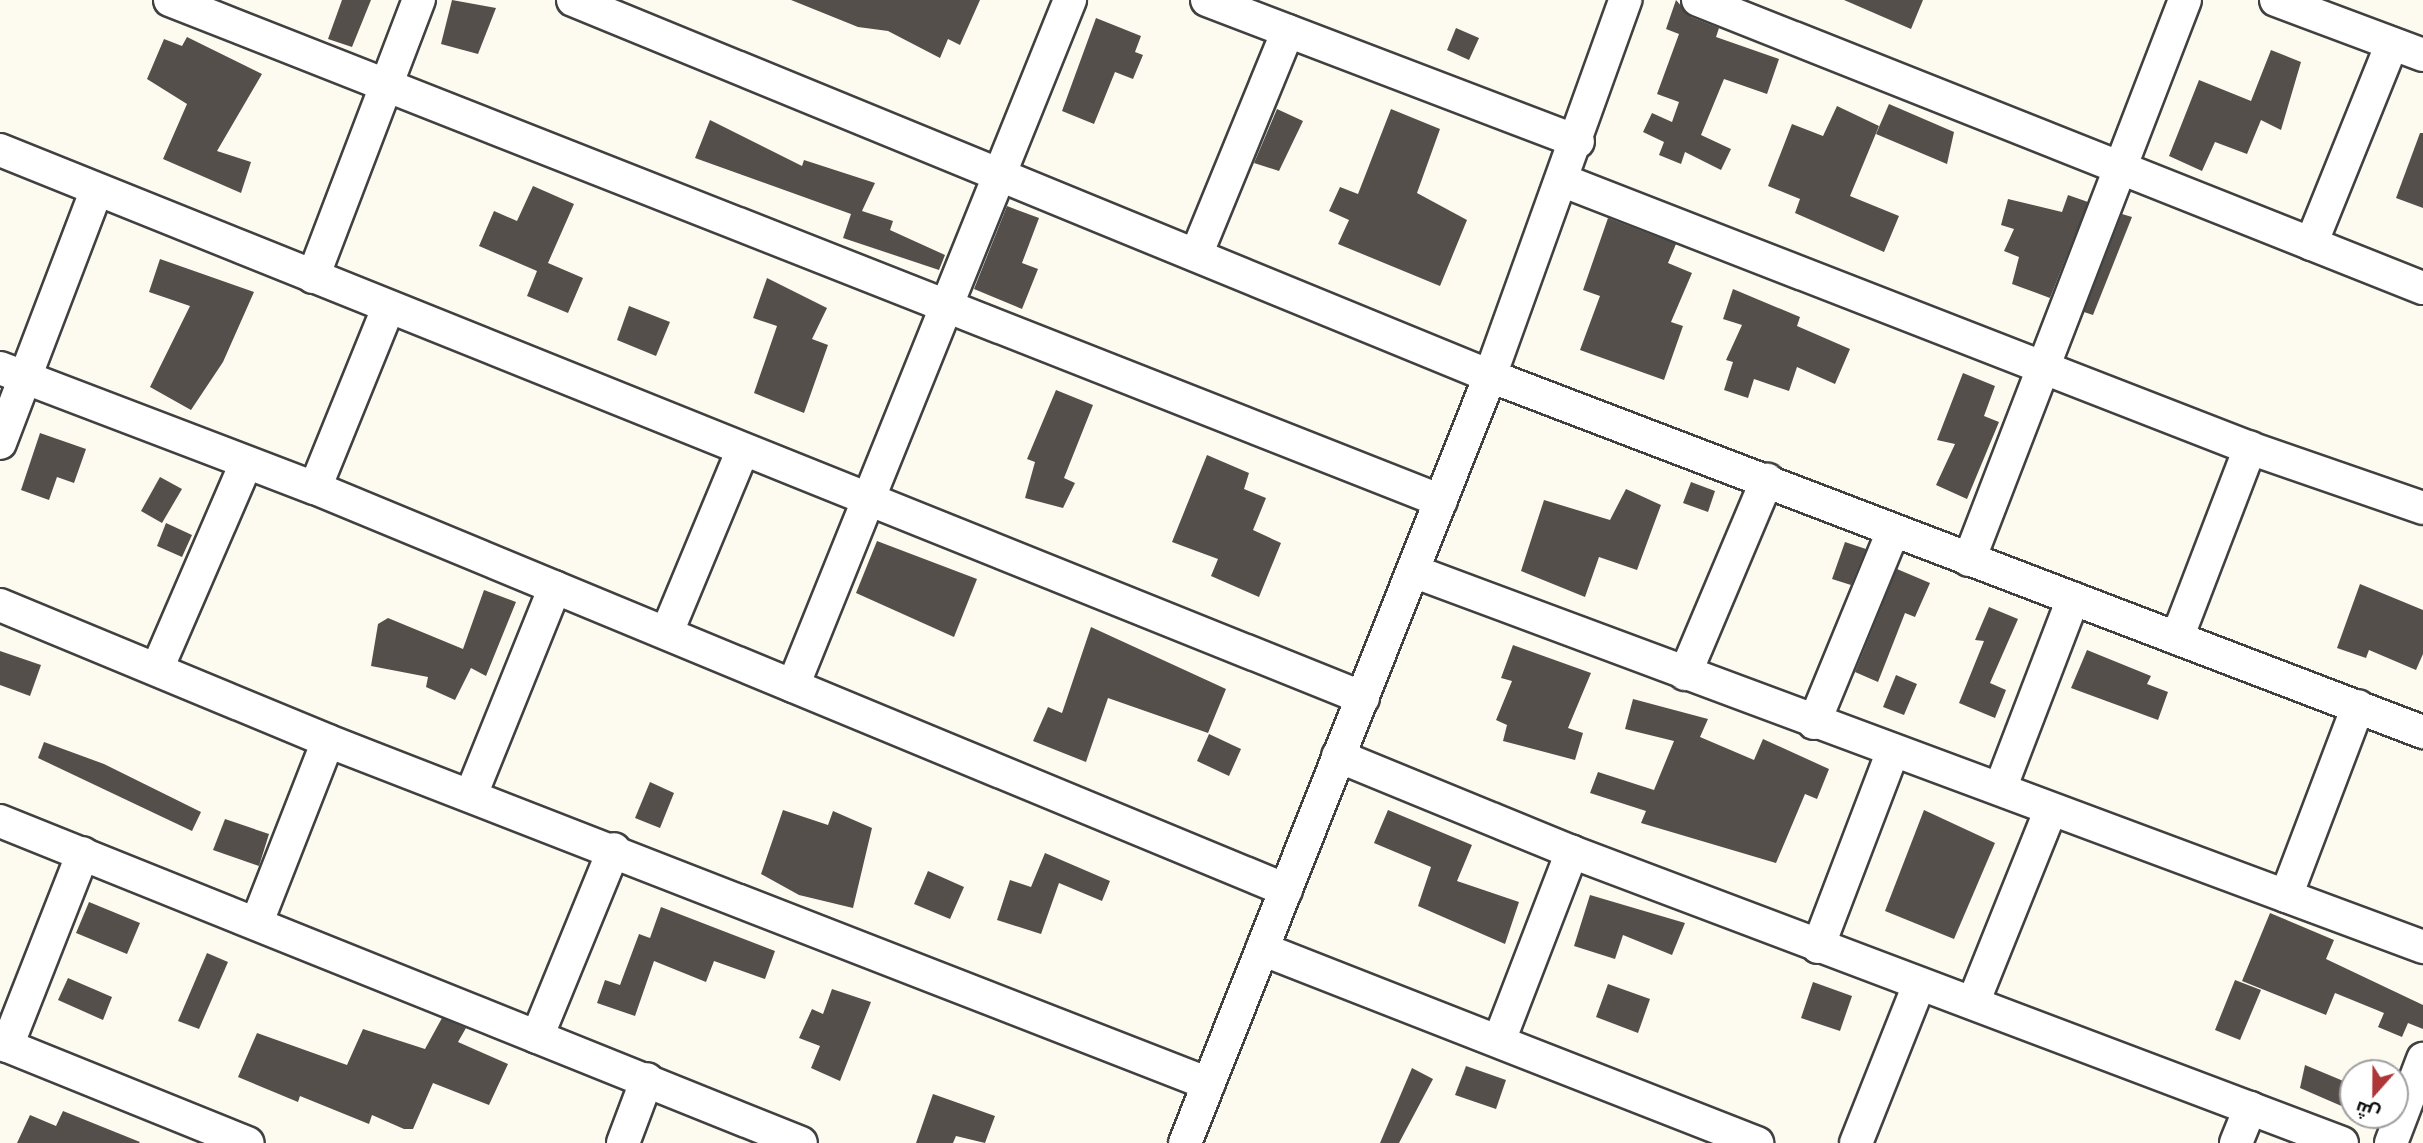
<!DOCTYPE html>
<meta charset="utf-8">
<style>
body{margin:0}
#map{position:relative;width:2423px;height:1143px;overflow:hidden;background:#fdfbf0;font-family:Georgia,Cairo,serif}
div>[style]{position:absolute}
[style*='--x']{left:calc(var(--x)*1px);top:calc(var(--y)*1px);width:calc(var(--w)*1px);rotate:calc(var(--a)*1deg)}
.building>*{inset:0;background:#554f4b}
.roads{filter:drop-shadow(2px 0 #414141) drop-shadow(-2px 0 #414141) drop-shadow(0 2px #414141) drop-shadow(0 -2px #414141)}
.street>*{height:32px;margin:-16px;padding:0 16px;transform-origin:16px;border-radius:16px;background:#fff}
span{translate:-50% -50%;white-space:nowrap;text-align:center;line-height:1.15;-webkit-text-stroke:7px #fff;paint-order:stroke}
.north{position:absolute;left:2339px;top:1059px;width:70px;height:70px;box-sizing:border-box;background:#fff;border:2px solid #9f9f9f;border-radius:50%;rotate:201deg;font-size:19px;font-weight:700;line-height:28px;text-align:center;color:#0e0e0e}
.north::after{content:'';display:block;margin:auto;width:24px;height:32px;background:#ae3636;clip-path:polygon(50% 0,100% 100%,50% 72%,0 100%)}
</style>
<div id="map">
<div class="building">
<div style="clip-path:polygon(342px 0,371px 0,352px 47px,328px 39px)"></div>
<div style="clip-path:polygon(452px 0,496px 8px,478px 54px,441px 44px)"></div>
<div style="clip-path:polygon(791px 0,980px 0,960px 45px,948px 39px,940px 58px,888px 31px,858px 27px)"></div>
<div style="clip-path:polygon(1676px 0,1691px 17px,1719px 28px,1716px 37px,1779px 59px,1767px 94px,1724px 79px,1701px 135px,1731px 149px,1721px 170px,1685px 152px,1681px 164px,1659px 155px,1664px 142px,1643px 132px,1652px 113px,1672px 122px,1679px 102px,1657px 94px,1679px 34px,1666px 29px)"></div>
<div style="clip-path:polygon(1844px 0,1923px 0,1911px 29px)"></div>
<div style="clip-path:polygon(1096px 18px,1141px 36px,1135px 52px,1143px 55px,1133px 79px,1115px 72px,1094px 124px,1062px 111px)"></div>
<div style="clip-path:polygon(1456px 28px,1479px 38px,1469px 60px,1447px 50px)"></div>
<div style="clip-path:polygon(187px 37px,262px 74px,217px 151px,251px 162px,241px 193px,163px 159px,187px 104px,147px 79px,164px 39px,182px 46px)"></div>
<div style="clip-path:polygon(2271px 50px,2301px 62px,2281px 130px,2261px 120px,2247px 154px,2215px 142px,2202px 171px,2169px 156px,2199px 80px,2251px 101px)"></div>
<div style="clip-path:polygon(1889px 104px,1954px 132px,1947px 164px,1876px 134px)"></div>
<div style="clip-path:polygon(1837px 106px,1879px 126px,1850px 196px,1899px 216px,1884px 252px,1795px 213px,1800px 199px,1768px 186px,1792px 124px,1823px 136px)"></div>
<div style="clip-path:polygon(1277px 109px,1303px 121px,1279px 171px,1254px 163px)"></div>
<div style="clip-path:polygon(1391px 109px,1440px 129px,1417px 193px,1467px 220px,1440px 286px,1338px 244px,1349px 220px,1329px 211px,1340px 187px,1358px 194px)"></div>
<div style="clip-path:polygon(710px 120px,802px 166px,804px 160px,875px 183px,862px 211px,893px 221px,890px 230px,945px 255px,939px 270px,843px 238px,851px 214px,695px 158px)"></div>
<div style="clip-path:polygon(2420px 133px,2423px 133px,2423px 208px,2396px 198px)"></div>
<div style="clip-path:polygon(533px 186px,574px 204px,548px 263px,583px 278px,568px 313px,527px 296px,537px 271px,479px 246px,494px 211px,517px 221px)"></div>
<div style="clip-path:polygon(2068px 195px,2088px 202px,2050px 298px,2012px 284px,2019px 257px,2004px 251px,2014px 229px,2001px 225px,2008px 199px,2062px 212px)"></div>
<div style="clip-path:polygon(1007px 206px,1039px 218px,1022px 263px,1038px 269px,1022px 309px,974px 289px)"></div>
<div style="clip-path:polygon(2122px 214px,2132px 217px,2093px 315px,2084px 312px)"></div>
<div style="clip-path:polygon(1608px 218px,1676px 244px,1668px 263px,1692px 273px,1671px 322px,1683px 326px,1664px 380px,1580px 350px,1600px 296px,1583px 290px)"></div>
<div style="clip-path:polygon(160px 259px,254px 292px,223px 362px,191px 410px,150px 387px,190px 306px,149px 292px)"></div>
<div style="clip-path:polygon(767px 278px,827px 308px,812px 339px,828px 345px,804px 413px,754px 393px,777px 326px,753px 318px)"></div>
<div style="clip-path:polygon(1733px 289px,1800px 317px,1797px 326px,1850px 349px,1835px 384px,1797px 367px,1789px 391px,1754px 379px,1748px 398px,1724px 390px,1733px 362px,1726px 360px,1742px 325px,1723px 319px)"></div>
<div style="clip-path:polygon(629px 306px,670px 322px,656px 356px,617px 340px)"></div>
<div style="clip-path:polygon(1963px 373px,1995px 386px,1984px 416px,1999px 422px,1967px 499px,1936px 485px,1955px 444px,1937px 440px)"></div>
<div style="clip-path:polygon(1056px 390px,1093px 405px,1064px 478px,1075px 483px,1063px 508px,1025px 498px,1035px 462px,1027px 459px)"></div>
<div style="clip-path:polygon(40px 433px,86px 449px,74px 483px,57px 477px,49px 500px,21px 490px)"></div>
<div style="clip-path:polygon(1207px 455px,1249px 473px,1244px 489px,1266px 498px,1253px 530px,1281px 543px,1259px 597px,1211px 576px,1218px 559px,1172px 542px)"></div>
<div style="clip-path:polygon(160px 477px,182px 489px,162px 523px,141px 511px)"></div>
<div style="clip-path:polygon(1691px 482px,1715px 491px,1708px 512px,1683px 503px)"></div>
<div style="clip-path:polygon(1626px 489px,1661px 505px,1637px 570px,1599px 557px,1585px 597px,1521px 571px,1544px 500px,1610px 520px)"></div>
<div style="clip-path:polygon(166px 523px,192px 535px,182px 557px,157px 546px)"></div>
<div style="clip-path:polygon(877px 541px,977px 579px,954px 637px,856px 593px)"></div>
<div style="clip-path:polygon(1845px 542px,1866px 549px,1851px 585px,1832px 579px)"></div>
<div style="clip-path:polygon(1897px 569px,1930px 583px,1915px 617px,1905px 613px,1878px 682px,1855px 672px)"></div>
<div style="clip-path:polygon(2360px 584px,2423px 610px,2423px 654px,2416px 670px,2369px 650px,2366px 658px,2337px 648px)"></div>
<div style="clip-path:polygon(484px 590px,516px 602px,486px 676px,471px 668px,455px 700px,426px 687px,428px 677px,371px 666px,378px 624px,388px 618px,463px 649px)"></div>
<div style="clip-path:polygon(1989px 607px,2018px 619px,1990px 683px,2006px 690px,1995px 718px,1959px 703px,1984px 641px,1975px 640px)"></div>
<div style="clip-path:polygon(1091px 627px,1226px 689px,1208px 733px,1108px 698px,1086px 762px,1033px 741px,1048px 707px,1062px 713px)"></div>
<div style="clip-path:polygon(1513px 645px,1591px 673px,1568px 728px,1583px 733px,1575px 760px,1503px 741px,1507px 725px,1496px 720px,1512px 681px,1501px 678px)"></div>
<div style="clip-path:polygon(2087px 650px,2151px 676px,2147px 684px,2168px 692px,2158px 720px,2071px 688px)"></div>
<div style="clip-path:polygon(0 651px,41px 665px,30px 696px,0 685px)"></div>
<div style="clip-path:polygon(1896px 675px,1917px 684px,1904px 715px,1883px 707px)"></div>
<div style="clip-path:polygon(1633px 699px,1708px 719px,1700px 737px,1754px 760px,1763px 739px,1829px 769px,1817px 799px,1805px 794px,1776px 863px,1641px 823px,1646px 811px,1590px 793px,1598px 772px,1654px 790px,1674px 741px,1625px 729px)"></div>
<div style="clip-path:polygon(1209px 734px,1241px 749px,1229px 776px,1197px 761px)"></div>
<div style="clip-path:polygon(44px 742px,104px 764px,201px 812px,192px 831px,38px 758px)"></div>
<div style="clip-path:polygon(650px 782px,674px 793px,660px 828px,635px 818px)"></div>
<div style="clip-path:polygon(783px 810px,828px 825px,833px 811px,872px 828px,853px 908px,799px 895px,761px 874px)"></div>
<div style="clip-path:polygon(1388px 810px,1472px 845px,1457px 881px,1519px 902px,1505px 944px,1418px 906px,1431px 867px,1374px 843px)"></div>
<div style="clip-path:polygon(1924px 810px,1995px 843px,1954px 939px,1885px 911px)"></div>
<div style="clip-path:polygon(225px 819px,269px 834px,259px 866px,213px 850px)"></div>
<div style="clip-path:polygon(1045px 853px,1110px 881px,1102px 901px,1059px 883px,1041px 934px,997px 920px,1010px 880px,1031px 887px)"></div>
<div style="clip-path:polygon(928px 871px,964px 887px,950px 919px,914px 904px)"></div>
<div style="clip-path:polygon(1590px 895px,1685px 923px,1672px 955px,1623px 935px,1615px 959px,1574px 946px)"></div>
<div style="clip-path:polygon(89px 902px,140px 923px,127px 954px,76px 933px)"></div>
<div style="clip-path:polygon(661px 907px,775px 951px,765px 979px,714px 961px,706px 982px,654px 961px,635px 1016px,597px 1003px,605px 980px,620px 985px,639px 934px,650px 938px)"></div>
<div style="clip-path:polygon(2270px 913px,2334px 940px,2326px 959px,2423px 1005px,2423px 1029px,2408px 1023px,2402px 1037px,2378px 1027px,2384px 1013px,2335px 993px,2326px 1015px,2242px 981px)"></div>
<div style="clip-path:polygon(207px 953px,228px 962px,199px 1029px,178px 1021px)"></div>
<div style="clip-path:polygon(68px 978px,112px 997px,103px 1020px,58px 1000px)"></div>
<div style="clip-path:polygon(2235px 980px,2261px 990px,2240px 1040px,2215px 1030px)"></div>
<div style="clip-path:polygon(1813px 982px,1852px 996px,1840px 1031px,1801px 1018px)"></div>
<div style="clip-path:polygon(1608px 984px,1650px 999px,1638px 1033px,1596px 1017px)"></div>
<div style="clip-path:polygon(832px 989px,871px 1002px,840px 1081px,811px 1068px,820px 1046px,799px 1038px,812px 1009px,823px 1014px)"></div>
<div style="clip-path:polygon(442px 1018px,466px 1028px,458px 1042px,508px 1064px,489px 1105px,433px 1083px,413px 1129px,404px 1129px,372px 1115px,369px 1124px,300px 1096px,298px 1102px,238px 1077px,257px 1033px,347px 1065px,363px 1029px,425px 1049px)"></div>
<div style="clip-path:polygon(2305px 1065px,2353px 1085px,2353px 1111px,2300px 1088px)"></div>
<div style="clip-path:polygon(1466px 1066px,1506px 1080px,1496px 1109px,1455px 1095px)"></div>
<div style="clip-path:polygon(1412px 1068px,1433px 1079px,1399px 1143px,1380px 1143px)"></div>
<div style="clip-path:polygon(933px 1094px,995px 1116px,985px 1143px,956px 1136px,953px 1143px,916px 1143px)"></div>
<div style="clip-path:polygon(63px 1111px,140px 1142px,139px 1143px,17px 1143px,30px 1115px,56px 1126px)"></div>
</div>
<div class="roads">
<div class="street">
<div style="--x:170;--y:0;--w:1366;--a:21.51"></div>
<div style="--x:573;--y:0;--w:991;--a:22.3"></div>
<div style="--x:1490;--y:376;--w:999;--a:20.89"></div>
<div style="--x:1207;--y:0;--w:397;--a:20.9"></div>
<div style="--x:1698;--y:0;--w:780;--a:21.67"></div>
<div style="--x:2276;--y:0;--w:157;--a:20.5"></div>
<div style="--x:0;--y:150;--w:1469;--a:21.9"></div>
<div style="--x:1564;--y:181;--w:736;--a:21.27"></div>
<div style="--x:2250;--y:448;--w:183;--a:19.1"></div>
<div style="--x:2311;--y:244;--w:216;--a:-68"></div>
<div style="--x:1196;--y:255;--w:242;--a:-67.7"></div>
<div style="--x:313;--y:277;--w:297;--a:-69.1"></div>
<div style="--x:0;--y:368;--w:337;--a:20.9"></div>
<div style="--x:315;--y:488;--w:1051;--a:22.49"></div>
<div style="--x:0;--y:443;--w:270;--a:-69.1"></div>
<div style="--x:315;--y:488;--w:194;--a:-67.9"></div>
<div style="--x:1969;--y:560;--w:600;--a:-68.91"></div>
<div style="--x:1413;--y:571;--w:1078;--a:20.42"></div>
<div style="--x:0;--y:605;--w:355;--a:22.5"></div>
<div style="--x:328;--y:741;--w:945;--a:21.27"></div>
<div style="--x:667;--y:632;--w:195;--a:-67.4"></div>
<div style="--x:2177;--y:638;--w:204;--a:-69"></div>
<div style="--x:157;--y:669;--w:224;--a:-66.6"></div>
<div style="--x:1685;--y:674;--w:211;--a:-67.1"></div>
<div style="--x:793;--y:686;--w:740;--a:-68.01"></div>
<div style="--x:1814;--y:723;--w:208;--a:-67.6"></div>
<div style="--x:1338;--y:756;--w:253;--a:22.3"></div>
<div style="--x:1572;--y:852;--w:823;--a:20.7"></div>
<div style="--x:2000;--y:789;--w:204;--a:-69"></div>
<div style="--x:471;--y:795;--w:224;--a:-68"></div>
<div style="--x:0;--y:821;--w:863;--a:21.9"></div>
<div style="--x:2286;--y:896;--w:203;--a:-69.2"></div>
<div style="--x:257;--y:922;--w:194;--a:-68.6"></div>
<div style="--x:1818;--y:947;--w:208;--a:-69.1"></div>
<div style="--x:1262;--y:949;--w:532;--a:21.4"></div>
<div style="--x:1973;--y:1003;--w:207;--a:-68.1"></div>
<div style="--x:537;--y:1037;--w:203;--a:-67.7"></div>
<div style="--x:1499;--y:1041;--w:203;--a:-68.9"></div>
<div style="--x:0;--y:1043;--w:267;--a:22"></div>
<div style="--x:7;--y:1046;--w:207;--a:-68.5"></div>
<div style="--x:623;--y:1143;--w:68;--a:-69.4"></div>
<div style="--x:1185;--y:1143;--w:825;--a:-68.31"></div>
<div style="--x:1490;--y:376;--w:400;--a:-70.2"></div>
<div style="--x:1856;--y:1143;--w:170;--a:-68.3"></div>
<div style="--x:2236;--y:1143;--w:38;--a:-68"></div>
<div style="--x:2391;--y:1143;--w:90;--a:-69.1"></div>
</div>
</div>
<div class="north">ش</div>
</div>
